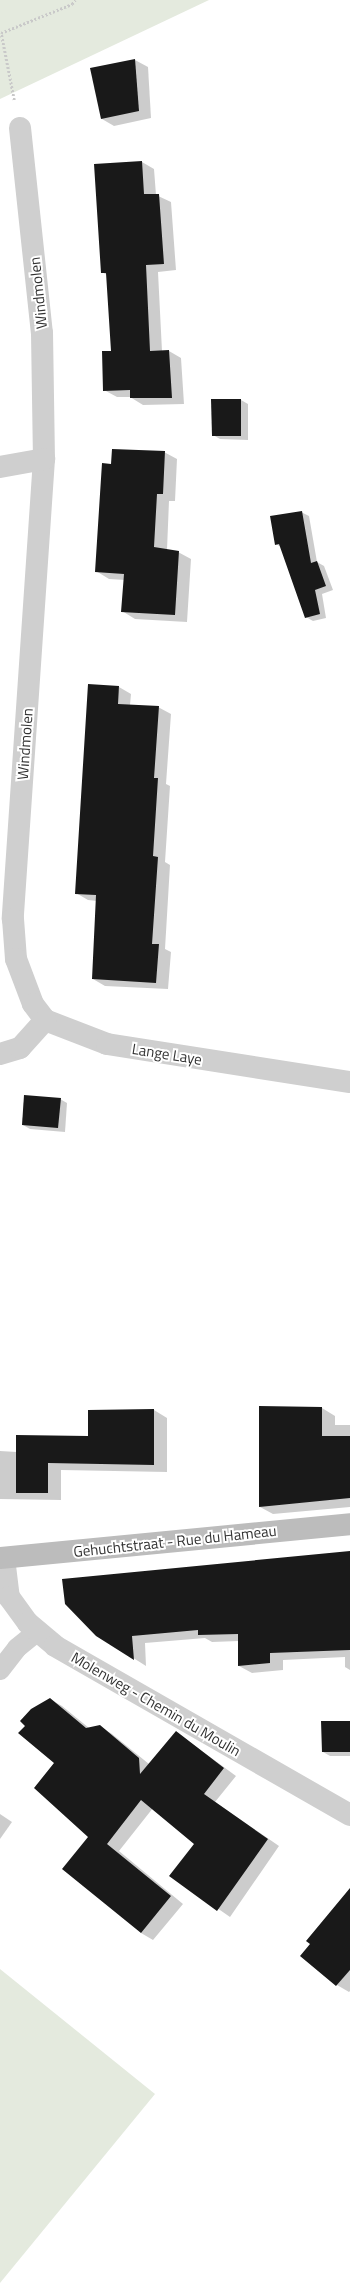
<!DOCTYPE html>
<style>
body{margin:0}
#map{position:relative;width:350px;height:2294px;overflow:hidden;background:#fff;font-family:"Titillium Web",sans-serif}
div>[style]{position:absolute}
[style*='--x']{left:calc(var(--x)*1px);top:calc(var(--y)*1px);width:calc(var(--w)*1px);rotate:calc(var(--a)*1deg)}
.green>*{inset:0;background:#e4eade}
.shadow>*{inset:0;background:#0003}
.building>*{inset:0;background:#191919}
.path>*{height:2.5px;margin-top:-1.25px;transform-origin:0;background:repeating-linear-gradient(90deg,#c9c9c9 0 2px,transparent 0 4px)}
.lane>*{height:20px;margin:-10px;padding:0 10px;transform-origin:10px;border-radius:10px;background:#cfcfcf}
.street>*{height:22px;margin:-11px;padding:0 11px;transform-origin:11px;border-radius:11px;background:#cfcfcf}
.secondary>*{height:22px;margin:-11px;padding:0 11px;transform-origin:11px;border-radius:11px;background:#bcbcbc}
span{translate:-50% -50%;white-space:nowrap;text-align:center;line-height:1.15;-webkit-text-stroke:4px #fff;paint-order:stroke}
.street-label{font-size:15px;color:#323232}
</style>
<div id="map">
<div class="green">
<div style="clip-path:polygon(0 0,209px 0,0 99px)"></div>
<div style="clip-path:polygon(0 1969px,155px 2094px,0 2283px)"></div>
</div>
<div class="shadow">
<div style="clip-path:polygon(135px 60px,148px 67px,151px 118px,114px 126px,102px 119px,91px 69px)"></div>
<div style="clip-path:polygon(142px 162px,154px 169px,156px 195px,171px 202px,176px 270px,158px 272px,162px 351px,169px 351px,181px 358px,184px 404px,143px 405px,130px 397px,117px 397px,104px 390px,112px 352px,107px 275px,102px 272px)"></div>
<div style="clip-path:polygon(241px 400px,248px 404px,248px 440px,220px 439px,213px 435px)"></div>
<div style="clip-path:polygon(164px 452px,177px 459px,175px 501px,169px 501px,167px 550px,178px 552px,191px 559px,187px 622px,135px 619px,122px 611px,125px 580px,109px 579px,96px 571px,112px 465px)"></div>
<div style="clip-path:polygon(301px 512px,309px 516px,317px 562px,324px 566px,333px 590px,322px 594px,326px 618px,313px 621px,306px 617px,281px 547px,276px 544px)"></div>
<div style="clip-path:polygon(119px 687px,131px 694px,130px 705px,158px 707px,171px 714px,166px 784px,170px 786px,165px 862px,170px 865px,165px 949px,171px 952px,168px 989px,105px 986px,93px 979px,97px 901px,88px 900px,76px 893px)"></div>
<div style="clip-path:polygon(60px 1099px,67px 1103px,65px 1132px,30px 1129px,23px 1125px)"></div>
<div style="clip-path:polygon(322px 1408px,335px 1416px,335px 1425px,350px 1425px,350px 1507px,273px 1514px,260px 1507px)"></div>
<div style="clip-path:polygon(154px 1410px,167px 1418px,167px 1472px,61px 1470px,61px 1500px,0 1499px,0 1451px,17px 1452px,89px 1437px,89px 1411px)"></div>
<div style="clip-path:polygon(350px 1552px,350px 1670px,345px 1667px,345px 1657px,283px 1660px,283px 1670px,252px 1673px,239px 1666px,239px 1641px,212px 1642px,205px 1638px,145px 1643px,146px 1666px,97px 1635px)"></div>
<div style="clip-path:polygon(50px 1699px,62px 1706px,89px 1728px,100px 1726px,112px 1734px,149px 1764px,176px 1732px,236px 1776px,215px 1802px,279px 1846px,230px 1917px,171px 1876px,196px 1844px,153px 1808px,119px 1851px,183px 1904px,153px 1940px,141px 1933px,90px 1837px,56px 1763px)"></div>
<div style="clip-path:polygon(350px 1722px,350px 1756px,330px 1756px,323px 1752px)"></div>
<div style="clip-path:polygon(0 1814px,12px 1822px,0 1839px)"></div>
<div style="clip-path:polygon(350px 1894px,350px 1991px,349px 1992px,337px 1985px)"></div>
</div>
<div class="building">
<div style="clip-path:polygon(135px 59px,139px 111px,101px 119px,90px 68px)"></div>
<div style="clip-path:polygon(142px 161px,144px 194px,159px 194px,164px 264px,146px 265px,150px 351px,169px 350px,172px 398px,130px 398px,130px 390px,103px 391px,102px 351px,111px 351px,106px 273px,101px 273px,94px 164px)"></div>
<div style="clip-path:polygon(211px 399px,241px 399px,241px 436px,212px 436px)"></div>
<div style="clip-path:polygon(112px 449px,165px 451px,163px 494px,157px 494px,154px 547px,179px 551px,175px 615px,121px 612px,124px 574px,95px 572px,102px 463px,111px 464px)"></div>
<div style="clip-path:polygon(302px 511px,311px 563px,317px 561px,326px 586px,315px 590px,320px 614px,305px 618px,279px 544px,275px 545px,270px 516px)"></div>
<div style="clip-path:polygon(88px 684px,119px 686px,118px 704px,159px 706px,154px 778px,158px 778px,153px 856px,158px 857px,152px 944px,159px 944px,156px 983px,92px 979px,96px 895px,75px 894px)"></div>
<div style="clip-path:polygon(24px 1095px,61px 1098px,58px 1128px,22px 1125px)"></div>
<div style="clip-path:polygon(259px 1406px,322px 1407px,322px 1436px,350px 1436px,350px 1498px,259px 1507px)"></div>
<div style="clip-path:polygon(154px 1409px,154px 1465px,48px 1463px,48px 1493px,16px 1493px,16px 1435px,88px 1436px,88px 1410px)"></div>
<div style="clip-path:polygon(350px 1551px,350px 1650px,270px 1653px,270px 1663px,238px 1666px,238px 1634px,198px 1635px,198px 1630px,132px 1636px,134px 1660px,96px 1636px,65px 1604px,62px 1579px)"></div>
<div style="clip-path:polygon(50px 1698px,86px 1728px,100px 1725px,139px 1758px,140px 1774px,176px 1731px,224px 1768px,204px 1794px,268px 1839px,217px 1911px,169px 1876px,194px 1844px,141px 1800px,107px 1844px,171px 1896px,141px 1933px,62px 1869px,88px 1837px,34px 1788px,54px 1763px,18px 1733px,25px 1726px,20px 1721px,31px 1709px)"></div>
<div style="clip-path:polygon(321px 1721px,350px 1721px,350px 1752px,322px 1752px)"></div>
<div style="clip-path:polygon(350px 1888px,350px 1970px,336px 1986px,300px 1956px,310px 1944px,306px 1941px)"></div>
</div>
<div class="path">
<div style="--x:14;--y:100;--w:68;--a:-101"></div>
<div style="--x:1;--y:33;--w:77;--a:-22.2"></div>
<div style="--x:72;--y:4;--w:5;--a:-53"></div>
</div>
<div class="lane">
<div style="--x:0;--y:1670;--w:28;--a:-52"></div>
<div style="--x:17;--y:1648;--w:27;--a:-39"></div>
</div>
<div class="street">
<div style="--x:20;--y:128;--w:206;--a:83.9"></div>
<div style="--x:42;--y:333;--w:126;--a:89.1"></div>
<div style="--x:44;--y:459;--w:461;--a:93.9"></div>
<div style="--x:13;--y:919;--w:40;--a:85.7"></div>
<div style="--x:16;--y:959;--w:48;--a:69.3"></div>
<div style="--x:33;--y:1004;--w:20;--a:53"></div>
<div style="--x:0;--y:467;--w:45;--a:-10.3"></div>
<div style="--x:45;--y:1020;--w:66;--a:21.2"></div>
<div style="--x:107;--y:1044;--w:246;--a:8.9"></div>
<div style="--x:0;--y:1054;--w:21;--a:-17"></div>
<div style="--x:20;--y:1048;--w:38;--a:-48"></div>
<div style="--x:4;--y:1558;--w:39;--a:83"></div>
<div style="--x:9;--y:1597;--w:32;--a:54"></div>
<div style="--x:28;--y:1623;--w:35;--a:40"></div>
<div style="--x:55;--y:1646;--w:340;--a:29.8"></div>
</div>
<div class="secondary">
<div style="--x:0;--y:1558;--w:352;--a:-5.5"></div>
</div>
<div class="street-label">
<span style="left:38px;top:293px;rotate:-96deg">Windmolen</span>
<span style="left:25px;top:744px;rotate:-86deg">Windmolen</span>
<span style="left:167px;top:1054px;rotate:9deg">Lange Laye</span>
<span style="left:175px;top:1541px;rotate:-6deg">Gehuchtstraat - Rue du Hameau</span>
<span style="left:156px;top:1704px;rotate:30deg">Molenweg - Chemin du Moulin</span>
</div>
</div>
